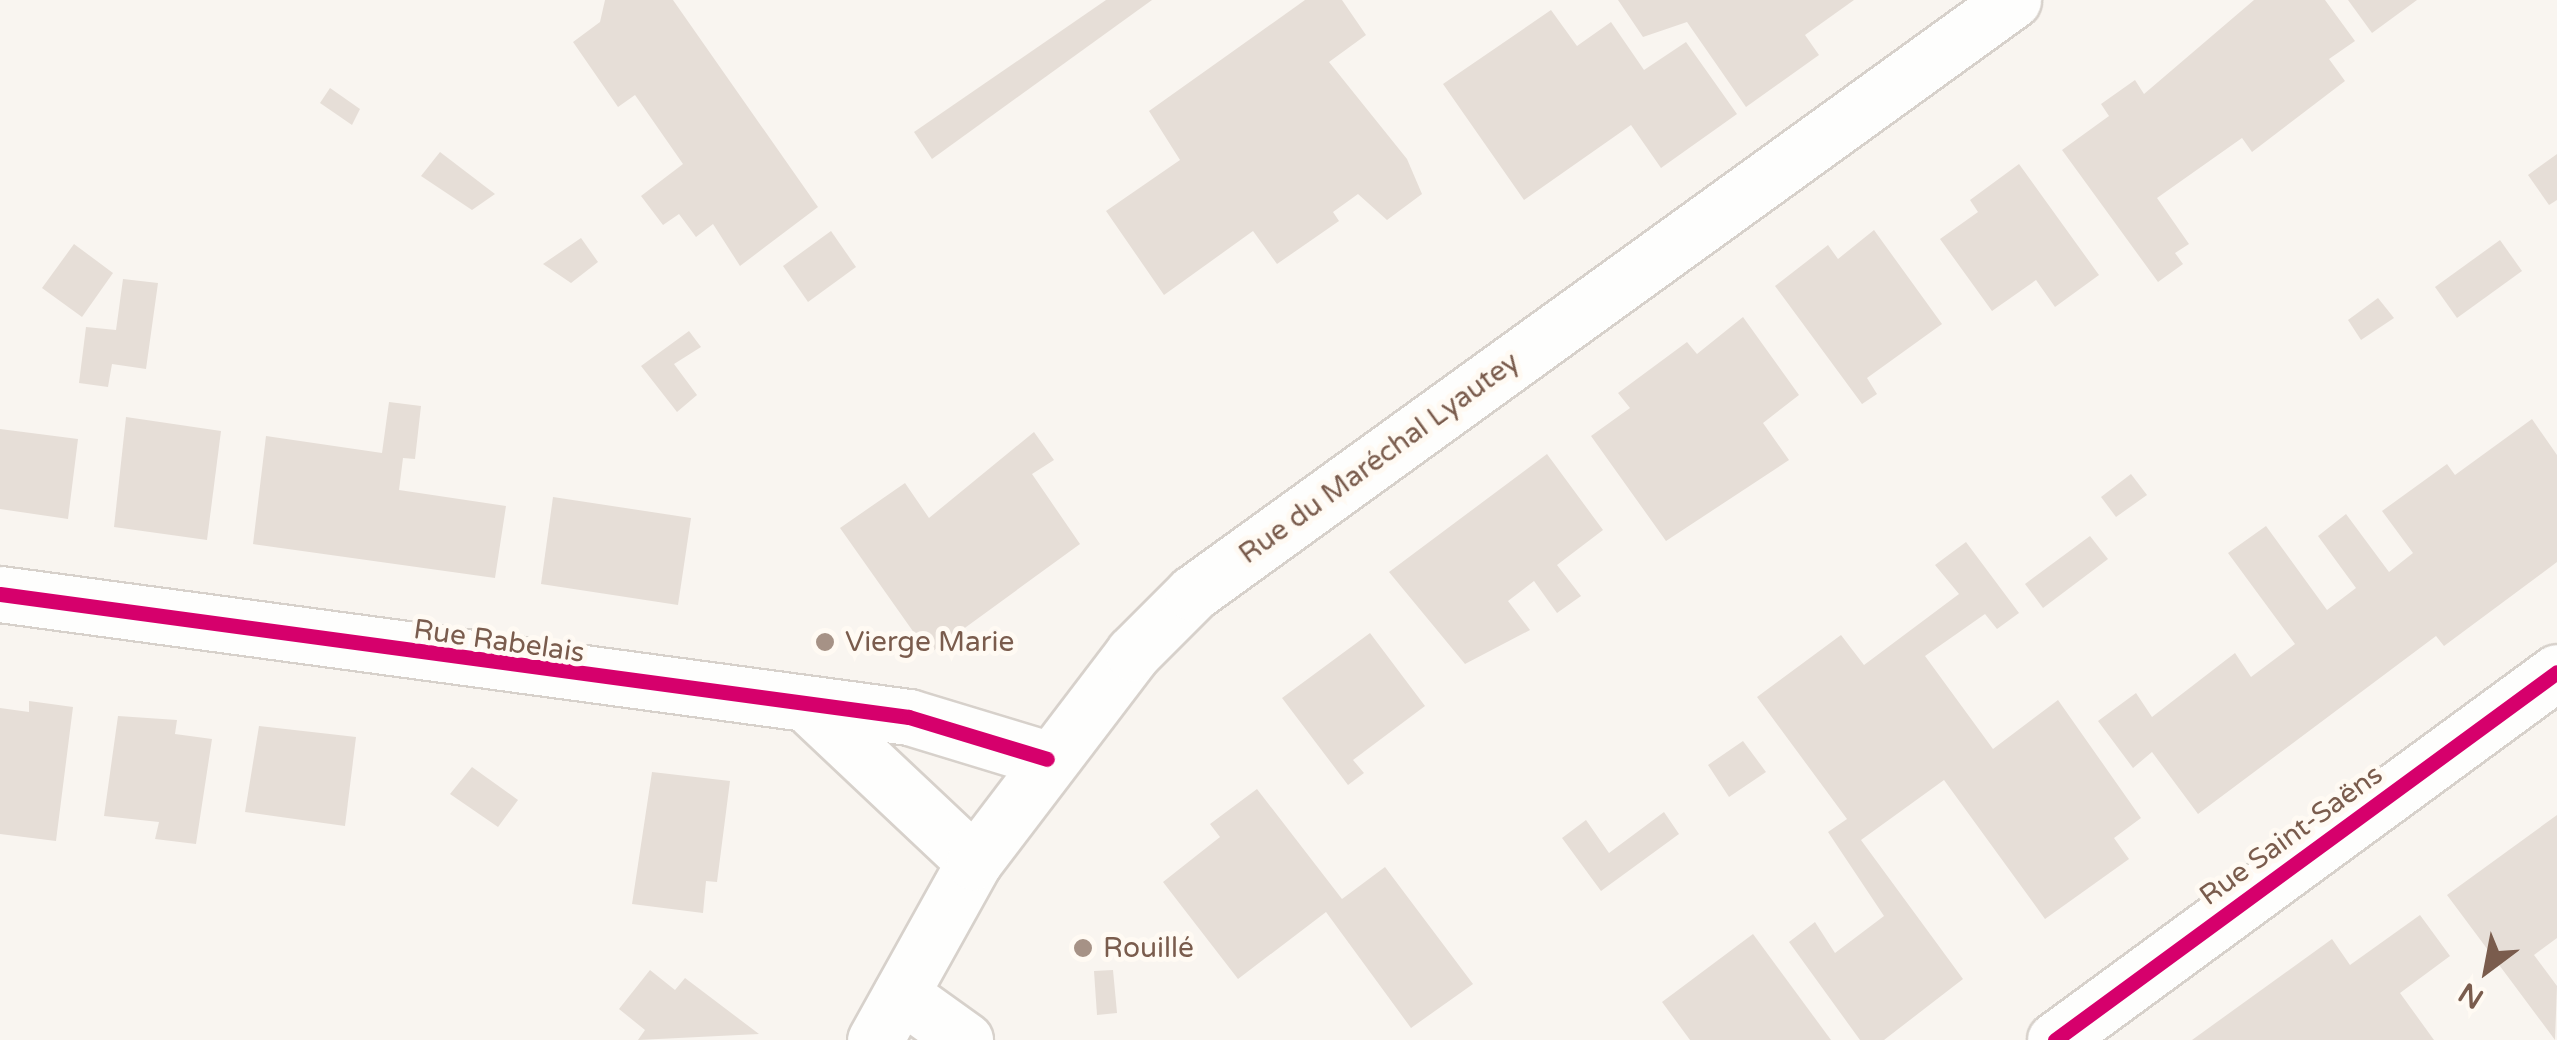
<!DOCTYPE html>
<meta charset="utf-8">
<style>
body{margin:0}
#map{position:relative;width:2557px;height:1040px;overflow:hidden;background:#f9f5f0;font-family:"Varela Round",sans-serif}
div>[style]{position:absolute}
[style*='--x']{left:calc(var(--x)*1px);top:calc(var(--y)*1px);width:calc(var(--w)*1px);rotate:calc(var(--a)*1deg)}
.building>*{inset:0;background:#e6ded7}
.roads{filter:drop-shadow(2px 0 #d7d1cb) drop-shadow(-2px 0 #d7d1cb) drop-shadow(0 2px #d7d1cb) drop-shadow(0 -2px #d7d1cb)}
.street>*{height:55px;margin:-27.5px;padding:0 27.5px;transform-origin:27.5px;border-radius:27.5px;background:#fefefd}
.secondary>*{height:55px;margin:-27.5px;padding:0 27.5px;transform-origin:27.5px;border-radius:27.5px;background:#fefefd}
.cycleway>*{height:15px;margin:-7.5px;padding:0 7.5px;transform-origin:7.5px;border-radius:7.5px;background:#d6006c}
.dots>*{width:28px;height:28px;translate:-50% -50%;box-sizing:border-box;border:5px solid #fffaf3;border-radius:50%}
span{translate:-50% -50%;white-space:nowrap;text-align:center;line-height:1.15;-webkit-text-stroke:10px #fffaf3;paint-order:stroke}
.street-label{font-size:28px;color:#7a5c4d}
.poi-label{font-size:28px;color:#7a5c4d}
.left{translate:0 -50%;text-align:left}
.north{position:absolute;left:2437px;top:920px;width:100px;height:100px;-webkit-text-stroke:8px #fffaf3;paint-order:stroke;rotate:212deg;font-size:28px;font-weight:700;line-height:40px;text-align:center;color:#7a5c4d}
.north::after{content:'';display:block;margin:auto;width:35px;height:45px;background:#7a5c4d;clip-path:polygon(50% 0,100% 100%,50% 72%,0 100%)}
</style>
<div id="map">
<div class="building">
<div style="clip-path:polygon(605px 0,673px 0,818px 207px,740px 266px,713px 224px,696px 237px,679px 214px,663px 225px,641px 196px,683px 164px,635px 95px,618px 107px,573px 42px,600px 22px)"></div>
<div style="clip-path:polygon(1106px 0,1152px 0,932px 159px,914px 132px)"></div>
<div style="clip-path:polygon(1305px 0,1342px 0,1366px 35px,1329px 62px,1407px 159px,1422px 194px,1387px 220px,1358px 194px,1333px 212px,1339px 221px,1277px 264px,1253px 231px,1164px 295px,1106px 211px,1180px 160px,1149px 111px)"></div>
<div style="clip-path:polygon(1618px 0,1854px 0,1805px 35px,1819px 55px,1746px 107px,1687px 22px,1643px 37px)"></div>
<div style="clip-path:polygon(2254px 0,2325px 0,2355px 41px,2329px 59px,2345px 81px,2252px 152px,2242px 138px,2157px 198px,2189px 244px,2175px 253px,2183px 264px,2158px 282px,2062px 150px,2109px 116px,2101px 104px,2135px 80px,2144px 94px)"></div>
<div style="clip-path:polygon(2348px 0,2417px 0,2372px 33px)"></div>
<div style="clip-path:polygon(1551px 10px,1577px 46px,1611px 22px,1644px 70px,1686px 42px,1737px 114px,1661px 168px,1631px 125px,1524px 200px,1443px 84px)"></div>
<div style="clip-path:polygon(330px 88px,360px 109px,352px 125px,320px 103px)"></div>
<div style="clip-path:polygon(440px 152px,495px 194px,472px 210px,421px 176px)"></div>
<div style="clip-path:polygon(2557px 154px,2557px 200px,2549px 205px,2528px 175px)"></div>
<div style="clip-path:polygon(2019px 164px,2099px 275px,2055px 307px,2036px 280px,1992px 311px,1940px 239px,1978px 212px,1970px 200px)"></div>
<div style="clip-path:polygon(1874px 230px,1942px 324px,1867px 378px,1877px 394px,1862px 404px,1775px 286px,1828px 245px,1838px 259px)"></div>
<div style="clip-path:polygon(831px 231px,856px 267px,808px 302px,783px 266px)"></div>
<div style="clip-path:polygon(581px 238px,598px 262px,571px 283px,543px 264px)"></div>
<div style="clip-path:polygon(2500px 240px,2522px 271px,2457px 318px,2435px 287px)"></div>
<div style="clip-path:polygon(74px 244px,113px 273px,82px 317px,42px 288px)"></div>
<div style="clip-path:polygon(123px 279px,158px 283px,146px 369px,112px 364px,108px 387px,79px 383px,86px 327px,116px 330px)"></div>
<div style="clip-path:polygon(2378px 298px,2394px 318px,2361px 340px,2348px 320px)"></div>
<div style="clip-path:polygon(1743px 317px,1799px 395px,1763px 423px,1789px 460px,1666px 541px,1591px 436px,1630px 408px,1618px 393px,1687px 342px,1697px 354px)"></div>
<div style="clip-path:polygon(689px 331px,701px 347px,674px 364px,697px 395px,677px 412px,641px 366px)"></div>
<div style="clip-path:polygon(389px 402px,421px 406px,415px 459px,403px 458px,399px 490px,506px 506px,495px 578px,253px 544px,266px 436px,382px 453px)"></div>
<div style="clip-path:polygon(126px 417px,221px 431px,207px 540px,114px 527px)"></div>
<div style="clip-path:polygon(2532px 419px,2557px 455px,2557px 562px,2444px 646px,2436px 636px,2198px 814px,2152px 752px,2133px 768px,2098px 721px,2136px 693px,2152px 717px,2235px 653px,2251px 677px,2295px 644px,2228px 553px,2266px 526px,2327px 610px,2356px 588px,2318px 536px,2346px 514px,2389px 572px,2413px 553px,2382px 511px,2447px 464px,2455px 475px)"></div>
<div style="clip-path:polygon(0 429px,78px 439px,68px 519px,0 509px)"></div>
<div style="clip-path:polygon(1034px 432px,1054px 460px,1032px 474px,1080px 544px,929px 654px,840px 528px,905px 483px,929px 518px)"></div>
<div style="clip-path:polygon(1547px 454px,1603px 530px,1557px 565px,1581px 596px,1557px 613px,1534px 581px,1508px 601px,1530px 630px,1465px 664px,1389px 572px)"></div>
<div style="clip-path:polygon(2131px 474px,2147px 495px,2116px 517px,2101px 497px)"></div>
<div style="clip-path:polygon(553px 497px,691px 518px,678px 605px,541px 584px)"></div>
<div style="clip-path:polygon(2090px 536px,2108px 559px,2043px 608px,2025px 584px)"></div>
<div style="clip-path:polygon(1966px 542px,2019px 613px,1997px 629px,1985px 614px,1925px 656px,1993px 749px,2058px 700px,2141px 818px,2114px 838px,2129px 859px,2045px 919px,1944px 780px,1861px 840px,1963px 979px,1884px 1040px,1860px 1040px,1789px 942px,1815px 922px,1835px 953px,1884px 916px,1828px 832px,1847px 819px,1757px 697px,1841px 635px,1864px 665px,1959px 594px,1935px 565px)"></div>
<div style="clip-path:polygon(1370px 633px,1425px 706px,1353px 760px,1364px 773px,1348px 785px,1282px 698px)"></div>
<div style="clip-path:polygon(29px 701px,73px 707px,56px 841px,0 834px,0 708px,29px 712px)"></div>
<div style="clip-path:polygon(118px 716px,177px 720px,175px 734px,212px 739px,196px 844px,155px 839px,159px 822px,104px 816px)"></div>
<div style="clip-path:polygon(259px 726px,356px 737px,345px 826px,245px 812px)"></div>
<div style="clip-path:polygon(1743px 741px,1766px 772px,1729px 797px,1708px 765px)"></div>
<div style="clip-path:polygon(472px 767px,518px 800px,498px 827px,450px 794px)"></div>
<div style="clip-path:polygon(652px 772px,730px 781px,717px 882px,706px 881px,703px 913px,632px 904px)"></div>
<div style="clip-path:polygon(1257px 789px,1342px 899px,1385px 867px,1473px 984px,1411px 1028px,1326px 912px,1238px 979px,1163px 882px,1220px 837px,1210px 824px)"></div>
<div style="clip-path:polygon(1664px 812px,1679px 834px,1601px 891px,1562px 838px,1586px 820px,1609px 853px)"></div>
<div style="clip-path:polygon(2557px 815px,2557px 938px,2534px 955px,2557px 986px,2555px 1040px,2447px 895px)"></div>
<div style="clip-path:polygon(2420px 915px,2450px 956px,2400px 993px,2434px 1040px,2192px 1040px,2332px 939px,2350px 965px)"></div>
<div style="clip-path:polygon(1753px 934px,1831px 1040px,1690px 1040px,1662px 1002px)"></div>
<div style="clip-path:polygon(650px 970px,675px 990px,685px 978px,759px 1034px,638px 1040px,645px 1030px,619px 1009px)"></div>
<div style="clip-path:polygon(1113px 970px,1117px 1013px,1097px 1015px,1094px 971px)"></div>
</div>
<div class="roads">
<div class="street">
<div style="--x:0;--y:594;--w:917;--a:7.71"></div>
<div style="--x:909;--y:717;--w:144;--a:16.9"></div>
<div style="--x:814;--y:711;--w:220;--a:43.3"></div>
<div style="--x:901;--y:994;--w:79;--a:35.7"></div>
<div style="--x:2055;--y:1040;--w:622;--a:-36.24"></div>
</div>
<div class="secondary">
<div style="--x:875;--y:1040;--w:204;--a:-60.9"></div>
<div style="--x:974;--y:862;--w:263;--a:-52.7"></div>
<div style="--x:1133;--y:653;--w:85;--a:-45"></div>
<div style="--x:1193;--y:593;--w:1012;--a:-35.87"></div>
</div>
</div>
<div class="cycleway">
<div style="--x:0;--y:594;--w:917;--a:7.71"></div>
<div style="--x:909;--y:717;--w:144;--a:16.9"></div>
<div style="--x:2055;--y:1040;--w:622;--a:-36.24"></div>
</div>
<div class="dots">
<div style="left:825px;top:642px;background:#a69286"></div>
<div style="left:1083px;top:948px;background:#a69286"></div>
</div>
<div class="street-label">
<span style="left:1379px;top:458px;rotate:-36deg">Rue du Maréchal Lyautey</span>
<span style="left:499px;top:641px;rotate:8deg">Rue Rabelais</span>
<span style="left:2291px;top:835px;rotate:-36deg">Rue Saint-Saëns</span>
</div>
<div class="poi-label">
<span class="left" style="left:845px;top:642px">Vierge Marie</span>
<span class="left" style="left:1103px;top:948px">Rouillé</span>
</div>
<div class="north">N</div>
</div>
